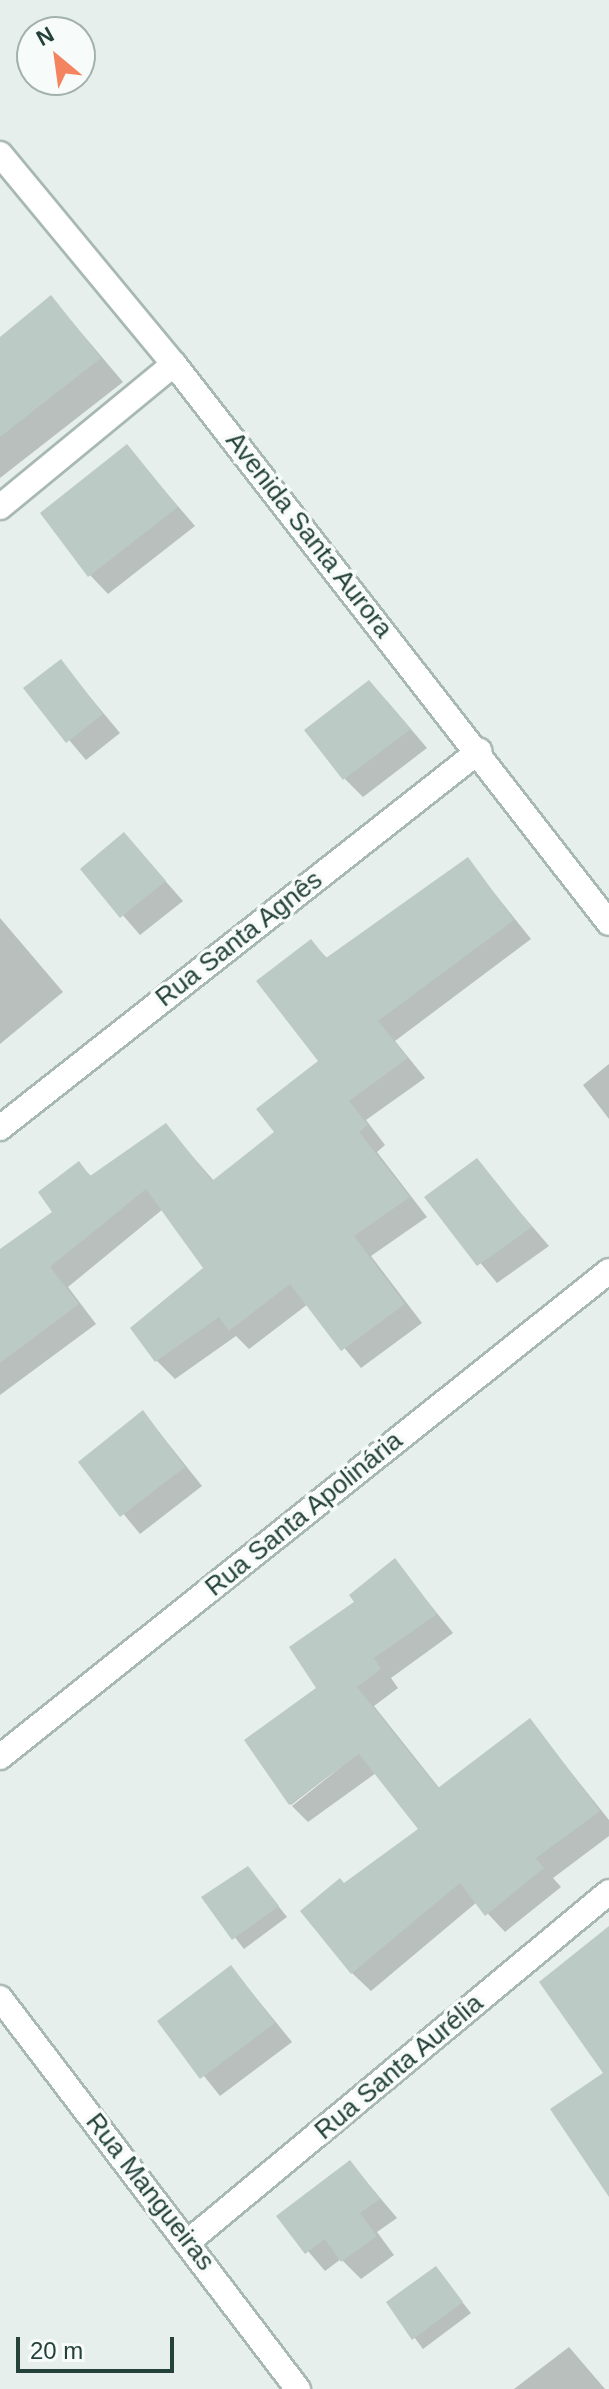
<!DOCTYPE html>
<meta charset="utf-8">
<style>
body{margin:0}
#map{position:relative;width:609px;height:2389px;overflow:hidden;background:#e6efeb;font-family:Helvetica,sans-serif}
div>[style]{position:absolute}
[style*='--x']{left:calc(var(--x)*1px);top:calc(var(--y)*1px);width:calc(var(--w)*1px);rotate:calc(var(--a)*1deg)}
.shadow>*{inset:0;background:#0003}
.building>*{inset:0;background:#bbcac4}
.roads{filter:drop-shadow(2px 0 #a8b8b2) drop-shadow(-2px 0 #a8b8b2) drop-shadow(0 2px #a8b8b2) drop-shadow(0 -2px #a8b8b2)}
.minor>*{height:24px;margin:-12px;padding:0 12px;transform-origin:12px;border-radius:12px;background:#fff}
span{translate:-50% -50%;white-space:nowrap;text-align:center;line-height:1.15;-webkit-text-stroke:7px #f7fbf9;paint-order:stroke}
.street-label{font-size:26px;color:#24423a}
.north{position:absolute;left:16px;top:16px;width:80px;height:80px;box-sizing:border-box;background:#f7fbf9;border:2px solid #a3b1ad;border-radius:50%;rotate:331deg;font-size:22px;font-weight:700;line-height:32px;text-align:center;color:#24423a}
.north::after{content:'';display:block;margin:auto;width:28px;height:36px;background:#f4845f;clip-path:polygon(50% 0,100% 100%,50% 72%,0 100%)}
.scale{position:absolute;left:16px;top:2337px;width:158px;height:36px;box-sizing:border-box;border:4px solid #24423a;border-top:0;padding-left:10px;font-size:24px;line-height:28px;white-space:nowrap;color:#24423a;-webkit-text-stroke:6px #f7fbf9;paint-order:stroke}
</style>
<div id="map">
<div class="shadow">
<div style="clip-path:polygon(51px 297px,123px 382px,0 478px,0 339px)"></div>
<div style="clip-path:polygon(127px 447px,195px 526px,108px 594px,90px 575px)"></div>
<div style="clip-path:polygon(60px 661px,120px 733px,86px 760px,25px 688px)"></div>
<div style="clip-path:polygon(387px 701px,427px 748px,363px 797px,345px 779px)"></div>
<div style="clip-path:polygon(124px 834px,183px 901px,140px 935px,83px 869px)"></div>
<div style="clip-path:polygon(468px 860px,531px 939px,395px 1041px,425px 1078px,366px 1120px,385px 1145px,377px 1152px,427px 1217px,371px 1256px,422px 1323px,361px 1368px,308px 1304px,249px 1349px,236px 1336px,175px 1379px,156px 1360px,206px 1269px,163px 1209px,68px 1287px,96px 1324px,0 1395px,0 1251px,55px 1212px,78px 1163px,92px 1177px,166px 1126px,214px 1181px,277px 1133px,321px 1061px,311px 942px,328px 959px)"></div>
<div style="clip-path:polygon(0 918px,63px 992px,0 1044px)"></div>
<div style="clip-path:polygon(609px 1064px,609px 1119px,583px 1085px)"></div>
<div style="clip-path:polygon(476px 1161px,549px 1246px,497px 1283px,427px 1198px)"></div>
<div style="clip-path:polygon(143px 1412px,202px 1486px,140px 1534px,81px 1462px)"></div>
<div style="clip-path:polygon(395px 1561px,453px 1633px,391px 1678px,398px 1688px,374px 1706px,440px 1789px,530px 1721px,609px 1820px,609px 1836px,553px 1878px,561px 1887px,505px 1932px,477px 1902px,371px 1991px,352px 1973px,344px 1885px,421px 1830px,376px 1773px,308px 1822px,292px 1806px,366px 1747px,291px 1805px,247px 1741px,319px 1688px,357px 1602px)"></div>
<div style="clip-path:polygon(248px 1868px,287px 1917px,244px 1949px,204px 1898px)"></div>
<div style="clip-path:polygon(231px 1967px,292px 2042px,220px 2096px,160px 2021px)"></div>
<div style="clip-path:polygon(350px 2162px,397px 2218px,377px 2232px,394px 2255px,361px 2279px,341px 2259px,325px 2271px,279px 2217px)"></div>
<div style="clip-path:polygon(435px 2268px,471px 2313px,423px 2349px,389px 2303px)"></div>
<div style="clip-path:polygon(569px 2347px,605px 2389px,514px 2389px)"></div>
</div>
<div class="building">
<div style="clip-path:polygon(51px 295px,101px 358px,0 437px,0 337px)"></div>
<div style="clip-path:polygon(127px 444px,178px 507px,88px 577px,40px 513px)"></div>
<div style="clip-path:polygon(61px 659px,103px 714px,66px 743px,23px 688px)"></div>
<div style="clip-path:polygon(369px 680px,411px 729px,343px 780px,304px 730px)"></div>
<div style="clip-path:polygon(124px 832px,166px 881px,120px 918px,80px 869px)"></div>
<div style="clip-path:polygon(468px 857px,514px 920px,378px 1021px,408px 1058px,349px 1101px,368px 1125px,359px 1132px,410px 1197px,354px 1236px,405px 1304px,341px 1351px,290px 1284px,229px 1331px,219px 1317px,155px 1362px,130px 1328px,203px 1268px,146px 1189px,50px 1267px,79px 1304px,0 1363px,0 1249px,52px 1212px,38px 1192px,79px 1161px,90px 1176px,166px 1123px,212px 1181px,274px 1132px,256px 1109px,318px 1061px,256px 981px,311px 939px,326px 958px)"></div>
<div style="clip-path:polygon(477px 1158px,532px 1227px,477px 1266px,424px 1197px)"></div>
<div style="clip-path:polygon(143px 1410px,185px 1467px,120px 1517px,78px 1462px)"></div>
<div style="clip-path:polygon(395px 1558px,437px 1614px,374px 1658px,381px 1669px,357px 1687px,438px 1788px,530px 1718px,600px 1811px,536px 1858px,544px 1868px,485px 1916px,460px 1883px,351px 1974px,300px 1911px,340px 1878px,344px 1883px,418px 1829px,359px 1754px,289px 1805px,244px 1740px,316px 1688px,289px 1647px,354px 1602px,349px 1595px)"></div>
<div style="clip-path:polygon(248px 1866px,279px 1906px,232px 1940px,201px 1897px)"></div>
<div style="clip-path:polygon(609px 1926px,609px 2197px,550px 2109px,603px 2073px,539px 1982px)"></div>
<div style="clip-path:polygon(231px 1965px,275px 2023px,200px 2079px,157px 2021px)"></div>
<div style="clip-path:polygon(350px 2160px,380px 2199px,360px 2213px,377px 2236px,341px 2262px,325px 2239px,305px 2254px,276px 2216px)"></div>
<div style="clip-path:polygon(436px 2266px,463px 2302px,412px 2340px,386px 2302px)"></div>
</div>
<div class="roads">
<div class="minor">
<div style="--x:0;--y:154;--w:273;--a:50.4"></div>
<div style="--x:174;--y:364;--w:708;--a:52.11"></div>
<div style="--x:0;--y:507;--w:225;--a:-39.4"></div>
<div style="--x:0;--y:1128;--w:610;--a:-38.2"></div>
<div style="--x:0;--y:1757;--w:779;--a:-38.59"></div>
<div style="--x:0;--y:1998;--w:492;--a:52.7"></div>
<div style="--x:189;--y:2241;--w:546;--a:-39.72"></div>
</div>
</div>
<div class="street-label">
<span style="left:309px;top:535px;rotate:52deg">Avenida Santa Aurora</span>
<span style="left:239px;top:939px;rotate:-38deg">Rua Santa Agnês</span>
<span style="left:304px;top:1514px;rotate:-39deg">Rua Santa Apolinária</span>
<span style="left:399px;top:2067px;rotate:-40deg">Rua Santa Aurélia</span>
<span style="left:150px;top:2192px;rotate:52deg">Rua Mangueiras</span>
</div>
<div class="north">N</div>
<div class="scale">20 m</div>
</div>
